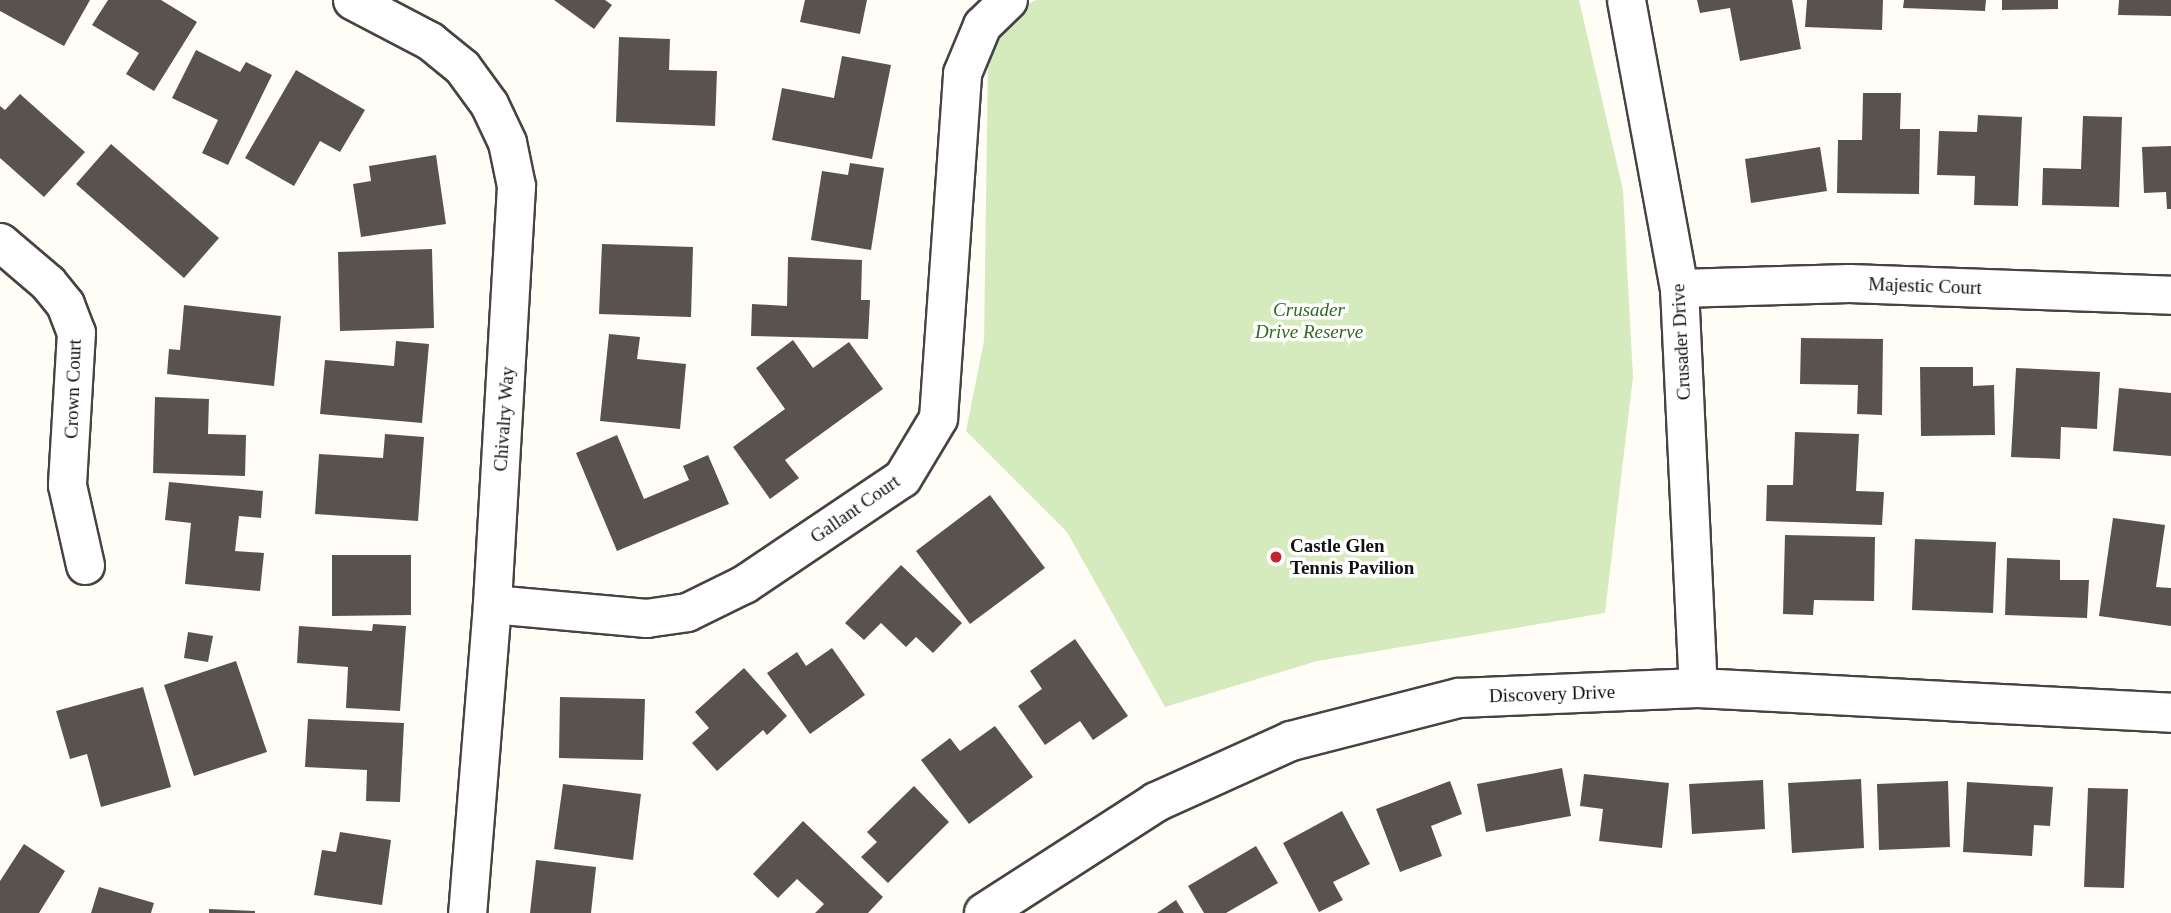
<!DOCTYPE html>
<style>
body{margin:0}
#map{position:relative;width:2171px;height:913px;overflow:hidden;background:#fffdf5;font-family:Georgia,serif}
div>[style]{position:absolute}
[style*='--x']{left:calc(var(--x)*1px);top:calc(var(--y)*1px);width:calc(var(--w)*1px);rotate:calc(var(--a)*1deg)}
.green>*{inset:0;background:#d5ebbd}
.building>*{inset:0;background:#5a524d}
.roads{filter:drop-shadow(2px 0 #444) drop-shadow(-2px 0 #444) drop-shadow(0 2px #444) drop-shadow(0 -2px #444)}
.minor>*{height:37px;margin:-18.5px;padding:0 18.5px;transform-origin:18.5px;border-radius:18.5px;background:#fff}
.tertiary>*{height:38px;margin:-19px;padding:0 19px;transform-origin:19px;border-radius:19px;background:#fff}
.dots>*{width:19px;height:19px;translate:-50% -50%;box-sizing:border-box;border:4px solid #fff;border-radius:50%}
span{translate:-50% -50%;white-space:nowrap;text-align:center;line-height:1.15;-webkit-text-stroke:7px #fff;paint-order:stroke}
.street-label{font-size:19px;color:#111}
.park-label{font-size:19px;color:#2f6b1f;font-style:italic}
.poi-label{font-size:19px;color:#111;font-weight:700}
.left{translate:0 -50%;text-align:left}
</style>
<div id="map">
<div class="green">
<div style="clip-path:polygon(1036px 0,1579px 0,1623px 190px,1633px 377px,1605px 613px,1317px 661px,1165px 707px,1067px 532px,966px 431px,984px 341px,988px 62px,1010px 13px)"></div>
</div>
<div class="building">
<div style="clip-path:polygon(0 0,90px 0,64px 46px,0 11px)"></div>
<div style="clip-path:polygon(108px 0,161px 0,197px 22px,154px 91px,126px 74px,139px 53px,92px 25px)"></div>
<div style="clip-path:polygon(554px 0,605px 0,612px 5px,594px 29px)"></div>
<div style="clip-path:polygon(805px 0,867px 0,860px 34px,800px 22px)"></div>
<div style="clip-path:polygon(1697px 0,1792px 0,1801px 49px,1740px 61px,1730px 8px,1700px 13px)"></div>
<div style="clip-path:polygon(1807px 0,1883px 0,1882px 30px,1805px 27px)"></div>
<div style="clip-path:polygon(1904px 0,1986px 0,1985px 11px,1903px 8px)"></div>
<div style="clip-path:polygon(2002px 0,2058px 0,2058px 9px,2002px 10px)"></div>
<div style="clip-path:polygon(2119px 0,2171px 0,2171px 16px,2118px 15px)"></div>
<div style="clip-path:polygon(619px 37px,670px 39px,669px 70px,717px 71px,715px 126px,616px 122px)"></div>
<div style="clip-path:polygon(196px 50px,240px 72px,246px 62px,272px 75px,228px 165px,202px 153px,218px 120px,172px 98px)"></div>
<div style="clip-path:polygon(842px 56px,891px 65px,872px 159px,772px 140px,782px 88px,834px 98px)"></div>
<div style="clip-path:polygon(296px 70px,365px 110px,340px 152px,320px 141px,294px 186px,245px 158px)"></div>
<div style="clip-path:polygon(1863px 93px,1901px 93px,1900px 129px,1920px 129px,1919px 194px,1837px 193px,1838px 140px,1862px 140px)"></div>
<div style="clip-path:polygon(20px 94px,85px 152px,44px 197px,0 158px,0 106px,5px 110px)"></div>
<div style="clip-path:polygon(1978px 115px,2022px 117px,2018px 206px,1974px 205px,1975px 176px,1937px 175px,1939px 131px,1977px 132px)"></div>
<div style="clip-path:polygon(2083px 116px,2122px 117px,2119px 207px,2042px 205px,2043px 168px,2081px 169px)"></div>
<div style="clip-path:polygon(111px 144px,219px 238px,184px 278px,76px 184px)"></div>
<div style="clip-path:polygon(2171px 146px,2171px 209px,2167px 209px,2166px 192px,2144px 193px,2142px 147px)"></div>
<div style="clip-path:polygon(1820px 147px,1827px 191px,1751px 203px,1745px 159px)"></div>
<div style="clip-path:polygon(436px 155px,446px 224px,361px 237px,353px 184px,371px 181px,369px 166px)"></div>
<div style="clip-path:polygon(850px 163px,884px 168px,871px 250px,811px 240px,822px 171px,848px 175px)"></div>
<div style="clip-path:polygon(602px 244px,693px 247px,691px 317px,599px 314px)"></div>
<div style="clip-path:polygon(432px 249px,434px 328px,340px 331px,338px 252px)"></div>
<div style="clip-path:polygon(788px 257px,862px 260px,861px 300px,870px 300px,868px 339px,751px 336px,752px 304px,787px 306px)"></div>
<div style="clip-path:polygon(184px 305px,281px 316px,274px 386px,167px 374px,169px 349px,180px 350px)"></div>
<div style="clip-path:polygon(609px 334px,640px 337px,637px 359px,686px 364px,680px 429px,600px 421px)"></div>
<div style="clip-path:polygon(1801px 338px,1883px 339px,1882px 415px,1857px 414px,1858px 385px,1800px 384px)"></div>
<div style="clip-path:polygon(793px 340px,813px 368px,849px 342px,883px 389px,785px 460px,799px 478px,770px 499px,733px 447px,785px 409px,756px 368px)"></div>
<div style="clip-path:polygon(396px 341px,429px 344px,422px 423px,320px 414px,325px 360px,394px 366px)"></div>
<div style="clip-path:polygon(1920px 367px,1973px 367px,1973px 386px,1994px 385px,1995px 435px,1921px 436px)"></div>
<div style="clip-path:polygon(2016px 368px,2100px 372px,2097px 429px,2061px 427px,2060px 459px,2011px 457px)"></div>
<div style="clip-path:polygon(2119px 388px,2171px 393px,2171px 456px,2113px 451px)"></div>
<div style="clip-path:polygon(155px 397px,209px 399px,208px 434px,246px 435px,245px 476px,153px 473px)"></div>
<div style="clip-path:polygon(1795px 432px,1859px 434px,1856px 491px,1884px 492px,1882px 525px,1766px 521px,1767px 485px,1793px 485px)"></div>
<div style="clip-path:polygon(385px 434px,424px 437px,418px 521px,315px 514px,319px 454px,383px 458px)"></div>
<div style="clip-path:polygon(617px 435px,644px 499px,689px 480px,683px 466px,708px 455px,729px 504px,617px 551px,576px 453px)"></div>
<div style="clip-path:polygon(169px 482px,263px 491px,261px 518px,239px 516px,235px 551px,264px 553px,260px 591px,185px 584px,191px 523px,165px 520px)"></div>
<div style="clip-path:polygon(990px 495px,1045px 568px,970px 624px,916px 551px)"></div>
<div style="clip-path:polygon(2113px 518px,2165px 525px,2156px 587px,2171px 588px,2171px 626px,2099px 616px)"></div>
<div style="clip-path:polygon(1785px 535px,1875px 537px,1874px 601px,1814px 600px,1813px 615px,1783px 614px)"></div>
<div style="clip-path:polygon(1915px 539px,1996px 542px,1993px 613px,1912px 610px)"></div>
<div style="clip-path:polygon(332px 555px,411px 555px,411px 615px,332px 616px)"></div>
<div style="clip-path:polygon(2007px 558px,2060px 560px,2060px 580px,2089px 580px,2087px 618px,2005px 615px)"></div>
<div style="clip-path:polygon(901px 565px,962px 623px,933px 653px,916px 637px,906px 647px,881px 623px,864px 640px,845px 623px)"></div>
<div style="clip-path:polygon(373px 624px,406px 626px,400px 711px,346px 708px,348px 667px,297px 663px,299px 626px,372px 631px)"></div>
<div style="clip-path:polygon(188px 632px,213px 636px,208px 662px,184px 658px)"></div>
<div style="clip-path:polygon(1075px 639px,1128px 716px,1093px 740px,1080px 721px,1045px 745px,1018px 706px,1042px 689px,1030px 671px)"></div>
<div style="clip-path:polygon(832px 648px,865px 695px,810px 734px,767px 673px,797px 652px,806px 666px)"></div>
<div style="clip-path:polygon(236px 661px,267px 752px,194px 776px,164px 685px)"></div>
<div style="clip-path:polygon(744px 668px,787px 716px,767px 735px,763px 730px,717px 771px,692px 743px,709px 728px,695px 712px)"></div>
<div style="clip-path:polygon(143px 687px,171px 787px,101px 807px,87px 754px,70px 759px,56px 711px)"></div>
<div style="clip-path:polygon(560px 697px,645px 699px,643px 760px,559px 758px)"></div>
<div style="clip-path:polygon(308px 719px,404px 723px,400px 802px,366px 801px,367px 770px,305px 767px)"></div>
<div style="clip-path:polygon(995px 726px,1033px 777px,969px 824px,921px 760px,950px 738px,960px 751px)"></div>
<div style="clip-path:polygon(1562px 768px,1571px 816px,1486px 832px,1477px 784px)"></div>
<div style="clip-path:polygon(1584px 774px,1669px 783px,1662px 848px,1599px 841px,1603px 809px,1580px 806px)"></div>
<div style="clip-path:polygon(1861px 779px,1864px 848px,1792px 853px,1788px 783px)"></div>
<div style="clip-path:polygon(1763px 780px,1765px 829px,1692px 834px,1689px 784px)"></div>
<div style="clip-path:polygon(1450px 781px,1462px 814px,1431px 826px,1442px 856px,1400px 872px,1376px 809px)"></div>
<div style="clip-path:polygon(1948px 781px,1950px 847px,1879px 850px,1877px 784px)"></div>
<div style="clip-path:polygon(1967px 782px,2053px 787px,2050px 826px,2034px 825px,2032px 856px,1963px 852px)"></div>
<div style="clip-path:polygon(563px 784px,641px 794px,633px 860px,554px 849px)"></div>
<div style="clip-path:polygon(914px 786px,949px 822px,888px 883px,861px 857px,877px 842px,867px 832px)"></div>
<div style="clip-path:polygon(2088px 788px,2128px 789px,2124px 888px,2084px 887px)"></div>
<div style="clip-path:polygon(1342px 811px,1370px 864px,1333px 882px,1343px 900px,1319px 912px,1283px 843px)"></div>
<div style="clip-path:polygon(803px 821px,883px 897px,868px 913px,815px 913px,824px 904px,797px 879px,778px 898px,753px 874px)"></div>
<div style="clip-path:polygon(340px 832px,391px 840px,382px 905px,314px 895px,322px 850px,336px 852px)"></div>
<div style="clip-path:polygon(24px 844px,65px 871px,39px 913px,0 913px,0 881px)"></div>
<div style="clip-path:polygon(1256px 846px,1278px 883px,1226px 913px,1204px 913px,1188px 886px)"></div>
<div style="clip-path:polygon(536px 860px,596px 867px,591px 913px,530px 913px)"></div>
<div style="clip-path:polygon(99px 887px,154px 903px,151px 913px,91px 913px)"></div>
<div style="clip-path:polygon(1176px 900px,1184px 913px,1157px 913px)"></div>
<div style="clip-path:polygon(209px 909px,255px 911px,255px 913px,209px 913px)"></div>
</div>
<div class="roads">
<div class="minor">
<div style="--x:352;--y:0;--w:88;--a:27.7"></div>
<div style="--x:430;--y:41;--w:41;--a:39.1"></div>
<div style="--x:462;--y:67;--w:46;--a:53.9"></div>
<div style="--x:489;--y:104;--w:42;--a:64.7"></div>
<div style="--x:507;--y:142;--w:45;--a:78.4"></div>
<div style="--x:516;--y:186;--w:419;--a:93.3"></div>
<div style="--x:492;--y:604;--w:310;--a:94.6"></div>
<div style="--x:1626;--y:0;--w:293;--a:79.6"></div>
<div style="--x:1679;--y:288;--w:400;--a:87.3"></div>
<div style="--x:0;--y:242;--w:63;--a:40.5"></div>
<div style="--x:48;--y:283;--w:27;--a:51"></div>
<div style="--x:65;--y:304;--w:30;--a:69"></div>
<div style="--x:76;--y:332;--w:153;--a:93.4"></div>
<div style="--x:67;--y:485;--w:82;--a:77.3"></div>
<div style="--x:1679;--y:288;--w:170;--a:-1.7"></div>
<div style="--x:1849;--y:283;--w:322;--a:2.1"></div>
<div style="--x:492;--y:604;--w:155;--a:5.2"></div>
<div style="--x:646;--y:618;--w:41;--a:-8.3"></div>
<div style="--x:687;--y:612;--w:64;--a:-26.2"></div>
<div style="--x:744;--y:584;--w:190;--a:-33.9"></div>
<div style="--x:902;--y:478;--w:70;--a:-59"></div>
<div style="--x:938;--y:418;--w:346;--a:-86"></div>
<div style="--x:962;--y:73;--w:52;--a:-67.4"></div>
<div style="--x:982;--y:25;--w:36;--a:-44"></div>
</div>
<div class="tertiary">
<div style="--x:984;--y:913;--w:205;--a:-32.8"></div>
<div style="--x:1156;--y:802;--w:148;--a:-24.3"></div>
<div style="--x:1291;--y:741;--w:173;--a:-14.4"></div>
<div style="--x:1459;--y:698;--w:239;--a:-2.4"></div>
<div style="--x:1698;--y:688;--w:474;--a:3"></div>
</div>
</div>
<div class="dots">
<div style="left:1276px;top:557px;background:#c4262e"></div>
</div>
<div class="street-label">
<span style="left:1925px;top:286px;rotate:2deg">Majestic Court</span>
<span style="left:1681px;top:342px;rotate:-93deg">Crusader Drive</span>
<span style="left:73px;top:389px;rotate:-88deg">Crown Court</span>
<span style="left:504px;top:419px;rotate:-86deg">Chivalry Way</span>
<span style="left:855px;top:509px;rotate:-35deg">Gallant Court</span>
<span style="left:1552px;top:694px;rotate:-2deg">Discovery Drive</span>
</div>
<div class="park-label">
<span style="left:1309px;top:321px">Crusader<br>Drive Reserve</span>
</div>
<div class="poi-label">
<span class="left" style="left:1290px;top:557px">Castle Glen<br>Tennis Pavilion</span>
</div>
</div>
